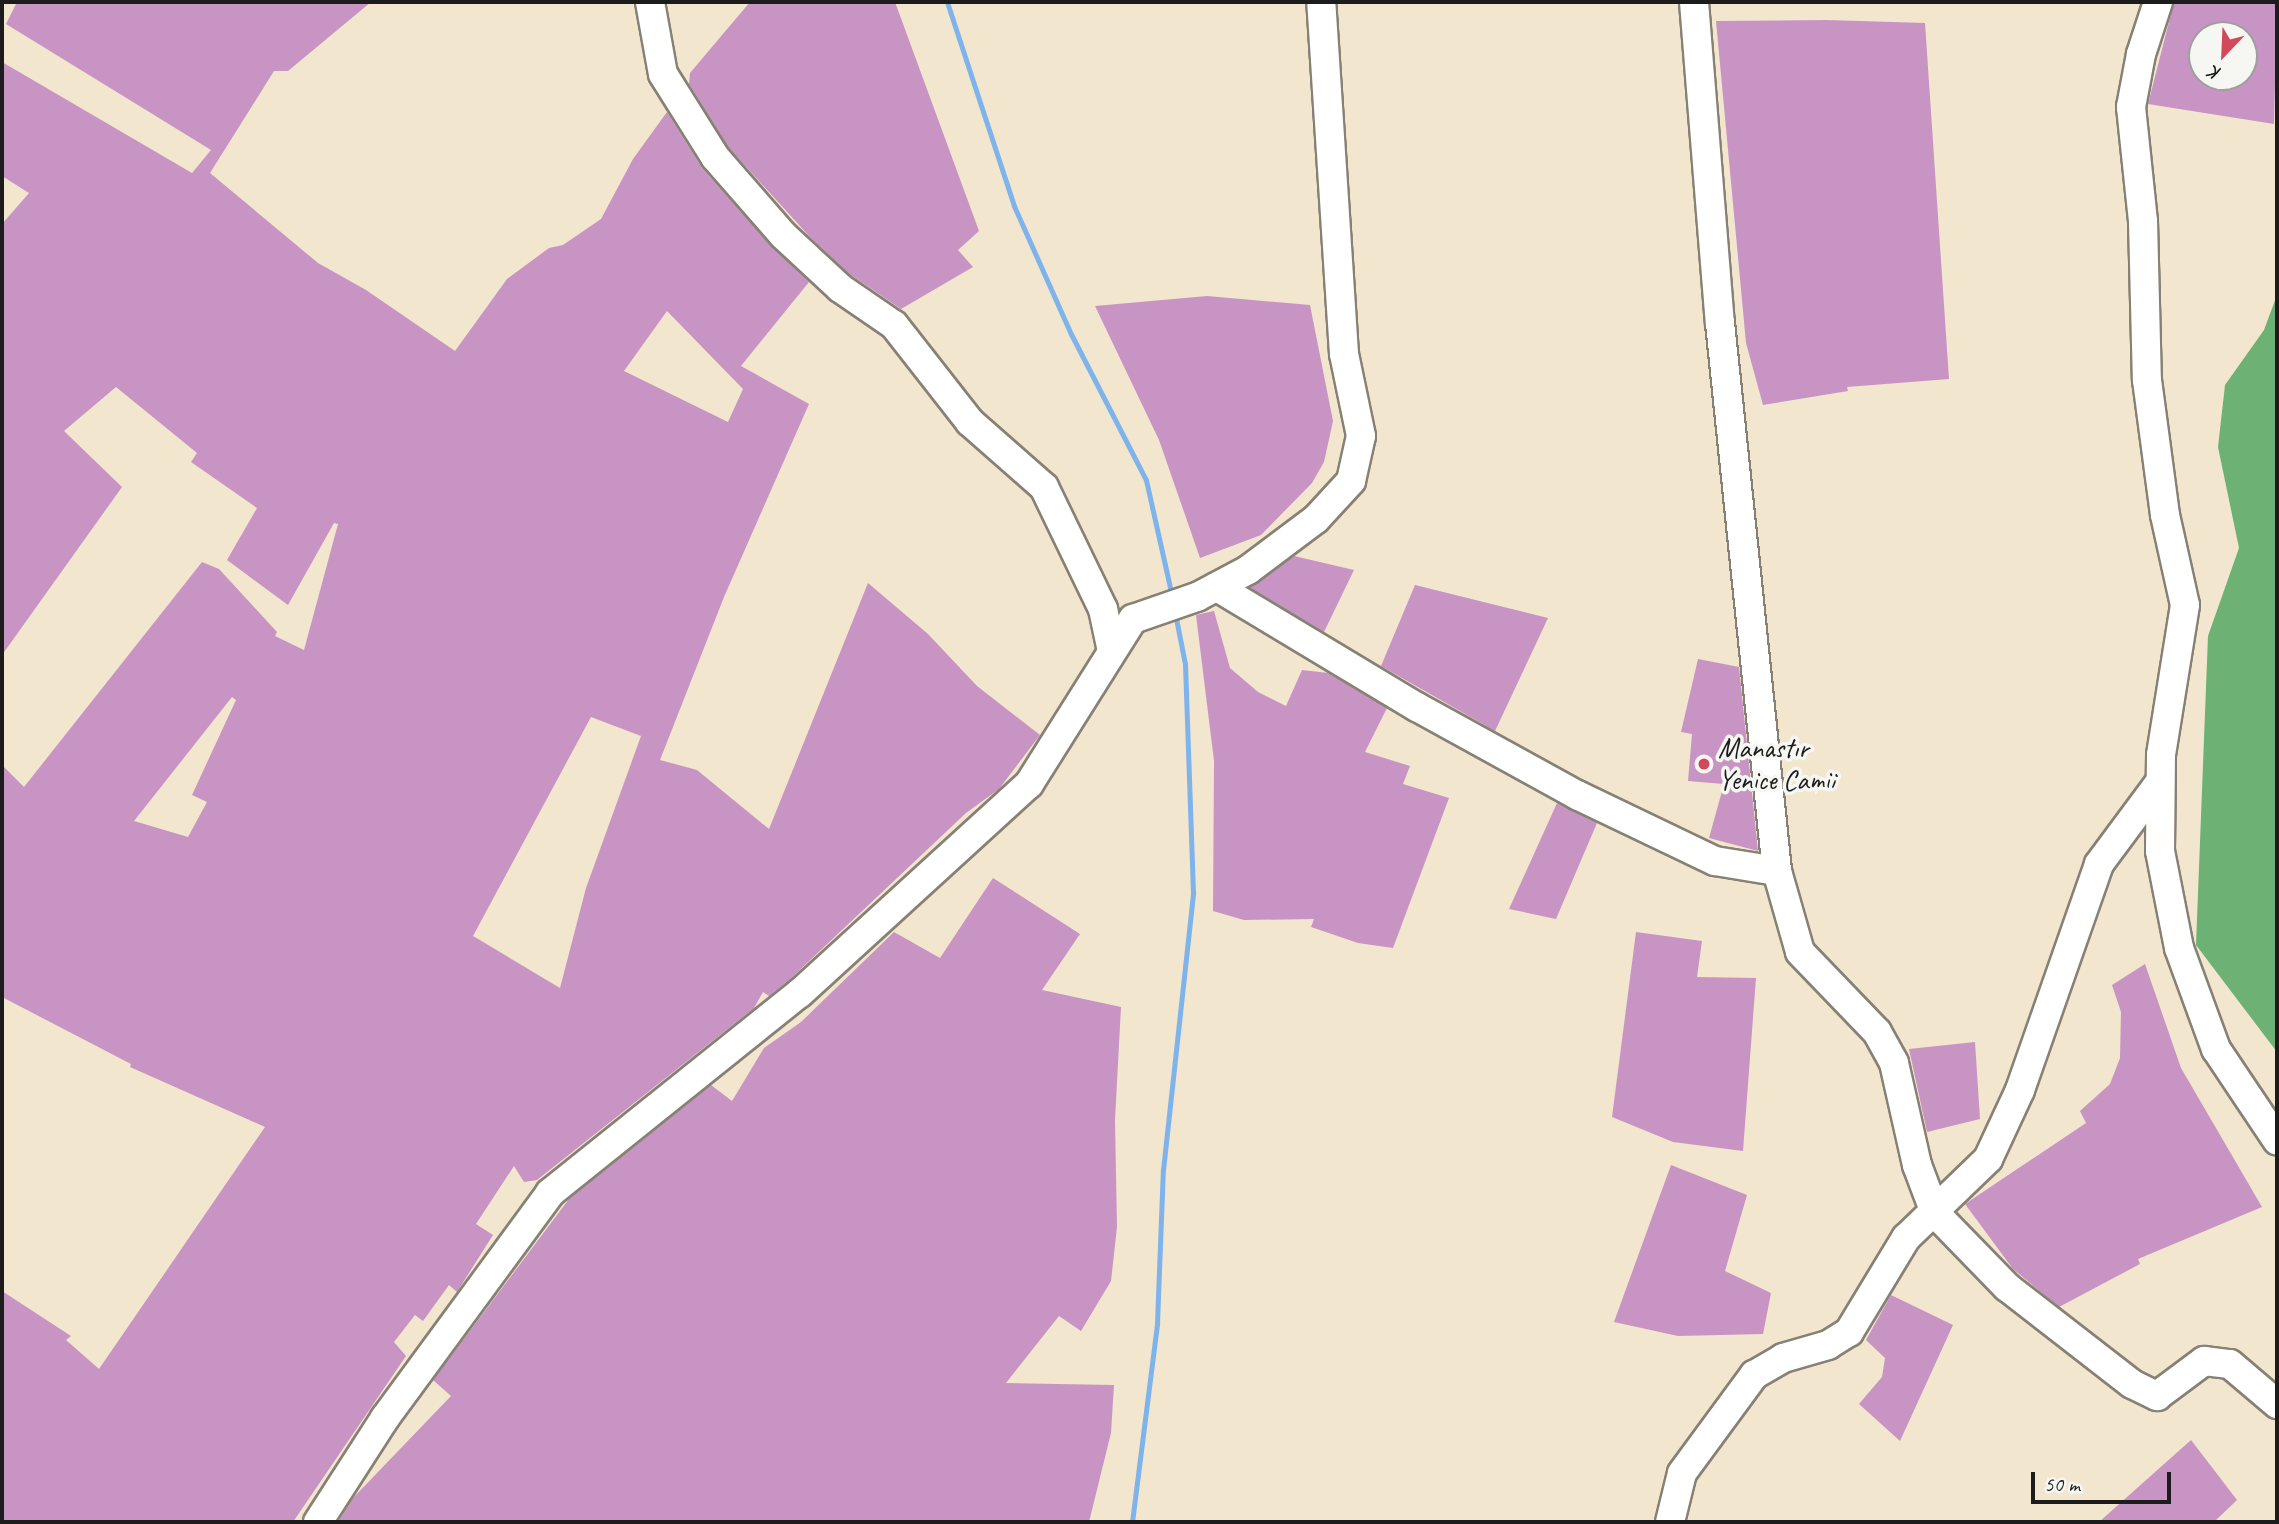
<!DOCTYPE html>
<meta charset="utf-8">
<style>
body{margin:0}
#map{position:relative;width:2279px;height:1524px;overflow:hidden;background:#f2e6ce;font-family:Caveat,sans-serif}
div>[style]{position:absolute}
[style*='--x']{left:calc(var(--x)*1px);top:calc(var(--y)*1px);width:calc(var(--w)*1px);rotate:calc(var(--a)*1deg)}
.forest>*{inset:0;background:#6db174}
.stream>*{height:5px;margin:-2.5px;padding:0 2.5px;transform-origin:2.5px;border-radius:2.5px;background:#7fb3ec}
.building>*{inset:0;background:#c894c4}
.roads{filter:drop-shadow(2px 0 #878175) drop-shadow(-2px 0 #878175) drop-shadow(0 2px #878175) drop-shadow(0 -2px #878175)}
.minor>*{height:28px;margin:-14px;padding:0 14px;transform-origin:14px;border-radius:14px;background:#fff}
.dots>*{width:19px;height:19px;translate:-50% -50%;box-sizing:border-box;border:4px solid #f6f6f2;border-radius:50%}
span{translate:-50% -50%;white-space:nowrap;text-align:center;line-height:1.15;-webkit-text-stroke:7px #f6f6f2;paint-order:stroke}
.poi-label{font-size:28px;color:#1c1c1c}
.left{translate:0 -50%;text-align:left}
.frame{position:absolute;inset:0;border:4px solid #1c1c1c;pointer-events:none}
.north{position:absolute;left:2188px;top:21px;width:70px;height:70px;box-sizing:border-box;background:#f6f6f2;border:2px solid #9f9f9c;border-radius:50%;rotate:203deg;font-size:19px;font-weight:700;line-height:28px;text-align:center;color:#1c1c1c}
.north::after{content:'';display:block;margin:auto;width:24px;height:32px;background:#d1495b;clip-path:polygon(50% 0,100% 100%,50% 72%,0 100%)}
.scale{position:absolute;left:2031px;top:1472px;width:140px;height:32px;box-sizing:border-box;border:4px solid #1c1c1c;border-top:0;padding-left:9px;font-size:21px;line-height:24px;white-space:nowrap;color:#1c1c1c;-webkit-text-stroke:5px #f6f6f2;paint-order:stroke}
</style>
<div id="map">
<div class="forest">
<div style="clip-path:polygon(2277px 295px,2277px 1052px,2196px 945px,2208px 636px,2239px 548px,2218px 447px,2225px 385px,2264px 330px)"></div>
</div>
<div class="stream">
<div style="--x:947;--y:2;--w:215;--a:71.8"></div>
<div style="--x:1014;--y:206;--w:140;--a:66"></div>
<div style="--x:1071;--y:334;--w:164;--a:62.8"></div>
<div style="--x:1146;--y:480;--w:119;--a:77.4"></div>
<div style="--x:1132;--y:1522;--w:201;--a:-82.8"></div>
<div style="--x:1157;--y:1323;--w:153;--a:-87.8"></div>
<div style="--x:1163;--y:1170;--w:279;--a:-83.8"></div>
<div style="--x:1193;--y:893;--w:229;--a:-92"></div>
<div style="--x:1185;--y:664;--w:52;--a:-101.1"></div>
</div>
<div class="building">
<div style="clip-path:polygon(evenodd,17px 2px,371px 2px,288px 71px,274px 71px,210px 173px,318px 263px,366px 290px,455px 351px,507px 279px,549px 248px,563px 245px,601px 219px,633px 159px,667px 112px,702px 168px,771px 246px,809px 282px,741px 366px,809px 404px,724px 597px,660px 760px,697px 770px,769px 829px,868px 583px,928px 634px,977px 686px,1040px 735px,999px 789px,966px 813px,789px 980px,769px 996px,763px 992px,754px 1008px,537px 1180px,524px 1182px,514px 1166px,476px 1224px,493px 1235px,457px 1292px,449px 1285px,423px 1321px,415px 1315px,394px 1342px,406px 1356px,293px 1522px,2px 1522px,2px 1291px,71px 1336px,66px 1340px,99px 1369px,265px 1127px,130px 1067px,131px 1064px,2px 997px,2px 765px,24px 787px,202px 562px,219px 569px,277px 632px,275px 636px,304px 650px,338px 524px,334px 523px,288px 605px,227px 560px,257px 508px,191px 462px,197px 453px,116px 387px,64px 431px,122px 487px,2px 655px,2px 224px,29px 193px,2px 176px,2px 62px,192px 173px,211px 150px,6px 24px,17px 2px,667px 311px,743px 389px,728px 422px,624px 371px,667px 311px,17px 2px,232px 697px,236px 700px,192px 795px,207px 802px,188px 837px,134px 821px,232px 697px,17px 2px,591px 717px,641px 736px,586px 888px,560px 988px,473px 936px,591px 717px)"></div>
<div style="clip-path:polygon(750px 2px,895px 2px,979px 231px,958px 250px,973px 267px,901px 309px,848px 273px,809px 236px,728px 147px,689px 84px,690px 73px)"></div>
<div style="clip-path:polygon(evenodd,2174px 2px,2277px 2px,2274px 124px,2148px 104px,2174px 2px,2202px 35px,2244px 35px,2244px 77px,2202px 77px,2202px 35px)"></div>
<div style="clip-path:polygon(1826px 20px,1925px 23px,1949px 379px,1847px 387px,1848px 391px,1763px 405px,1746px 343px,1716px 21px)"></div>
<div style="clip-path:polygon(1207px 296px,1310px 305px,1333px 421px,1324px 462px,1312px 483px,1261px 535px,1200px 558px,1159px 440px,1095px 306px)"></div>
<div style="clip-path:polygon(1294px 556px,1354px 570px,1324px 632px,1250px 588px)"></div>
<div style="clip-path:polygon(1415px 585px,1548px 618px,1495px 731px,1381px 666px)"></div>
<div style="clip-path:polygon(1214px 611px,1230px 668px,1258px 692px,1286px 706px,1302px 670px,1328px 673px,1387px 708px,1365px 752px,1410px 766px,1403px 784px,1449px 798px,1393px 948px,1358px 943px,1311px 927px,1314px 919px,1244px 920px,1213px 911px,1214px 761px,1196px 615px)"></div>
<div style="clip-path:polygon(1698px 659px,1739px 667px,1758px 851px,1709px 838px,1724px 784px,1688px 781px,1692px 734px,1681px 732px)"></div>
<div style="clip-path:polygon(1557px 803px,1597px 823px,1556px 919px,1509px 909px)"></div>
<div style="clip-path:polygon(993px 878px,1080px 934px,1042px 990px,1121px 1007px,1115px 1120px,1117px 1227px,1111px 1281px,1081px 1331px,1059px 1316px,1006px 1383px,1114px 1385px,1111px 1433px,1089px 1522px,338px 1522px,353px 1498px,451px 1396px,433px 1380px,569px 1199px,711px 1085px,732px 1101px,764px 1048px,801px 1022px,894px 932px,940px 958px)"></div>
<div style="clip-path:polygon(1636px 932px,1702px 941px,1697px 977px,1756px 978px,1743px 1151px,1673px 1142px,1612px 1117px)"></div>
<div style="clip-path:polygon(2145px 964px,2181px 1068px,2262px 1207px,2138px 1259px,2140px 1264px,2059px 1307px,2013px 1269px,1965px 1204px,2086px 1123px,2080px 1111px,2110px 1084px,2120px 1058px,2121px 1012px,2112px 985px)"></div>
<div style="clip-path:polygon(1975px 1042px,1980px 1119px,1927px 1132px,1909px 1049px)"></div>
<div style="clip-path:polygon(1671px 1165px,1747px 1195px,1725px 1271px,1771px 1293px,1763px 1334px,1678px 1336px,1614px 1322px)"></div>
<div style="clip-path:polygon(1891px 1295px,1953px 1325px,1900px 1441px,1859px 1404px,1882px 1377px,1885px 1358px,1866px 1340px)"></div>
<div style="clip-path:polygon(2191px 1440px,2237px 1500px,2214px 1522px,2099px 1522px)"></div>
</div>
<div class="roads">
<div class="minor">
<div style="--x:650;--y:2;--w:73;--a:79.8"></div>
<div style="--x:663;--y:74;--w:98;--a:57.9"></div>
<div style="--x:715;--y:157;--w:103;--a:48.9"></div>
<div style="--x:783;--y:235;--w:78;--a:42.9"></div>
<div style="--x:840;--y:288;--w:65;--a:34.4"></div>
<div style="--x:894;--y:325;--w:123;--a:51.9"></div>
<div style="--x:970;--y:422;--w:98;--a:41.3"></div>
<div style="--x:1044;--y:487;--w:136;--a:64.2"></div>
<div style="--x:1103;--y:609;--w:40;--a:78"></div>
<div style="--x:1694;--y:2;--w:322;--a:85.4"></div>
<div style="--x:1720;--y:323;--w:551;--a:84.06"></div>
<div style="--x:1777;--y:871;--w:84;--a:74.1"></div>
<div style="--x:1800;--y:952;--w:111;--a:46.1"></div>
<div style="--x:1877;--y:1032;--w:35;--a:61"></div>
<div style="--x:1894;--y:1063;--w:105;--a:77.3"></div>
<div style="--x:1917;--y:1165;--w:51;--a:69.4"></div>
<div style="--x:1935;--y:1213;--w:103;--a:45.8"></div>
<div style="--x:2007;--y:1287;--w:158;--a:37.8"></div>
<div style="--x:2132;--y:1384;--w:28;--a:26"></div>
<div style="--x:2157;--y:1396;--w:59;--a:-36.7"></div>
<div style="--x:2204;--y:1361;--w:26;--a:7"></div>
<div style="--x:2230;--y:1364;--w:62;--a:40.4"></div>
<div style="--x:2158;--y:2;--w:55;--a:108.1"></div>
<div style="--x:2141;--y:54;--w:54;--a:100.7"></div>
<div style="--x:2131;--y:107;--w:115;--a:84"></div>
<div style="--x:2143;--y:221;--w:159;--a:88.6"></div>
<div style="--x:2147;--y:380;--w:136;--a:82.4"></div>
<div style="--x:2165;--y:515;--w:92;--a:77.5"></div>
<div style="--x:2185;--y:605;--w:152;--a:99.1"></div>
<div style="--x:2161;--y:755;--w:96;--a:90.6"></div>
<div style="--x:2160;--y:851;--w:99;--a:78.9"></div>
<div style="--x:2179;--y:948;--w:108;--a:69.9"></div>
<div style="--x:2216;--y:1049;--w:110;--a:56.2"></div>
<div style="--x:1217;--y:587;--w:233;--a:31"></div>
<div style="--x:1417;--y:707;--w:183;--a:28.8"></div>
<div style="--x:1577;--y:795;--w:153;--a:25.6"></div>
<div style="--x:1715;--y:861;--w:63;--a:9.2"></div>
<div style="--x:318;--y:1522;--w:124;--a:-57.2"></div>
<div style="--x:385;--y:1418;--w:279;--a:-53.7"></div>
<div style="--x:550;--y:1193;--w:320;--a:-38.7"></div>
<div style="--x:800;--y:993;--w:310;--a:-42.4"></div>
<div style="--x:1029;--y:784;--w:195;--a:-57.8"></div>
<div style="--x:1133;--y:619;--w:68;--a:-19"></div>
<div style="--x:1197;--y:597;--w:58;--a:-27.9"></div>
<div style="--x:1248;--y:570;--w:85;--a:-36.9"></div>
<div style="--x:1316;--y:519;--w:52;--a:-47.4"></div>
<div style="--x:1351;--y:481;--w:46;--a:-77.5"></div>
<div style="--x:1361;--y:436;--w:84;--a:-101.7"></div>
<div style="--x:1344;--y:354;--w:353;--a:-93.7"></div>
<div style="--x:1670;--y:1522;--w:50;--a:-76.2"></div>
<div style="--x:1682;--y:1473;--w:122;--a:-53.7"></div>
<div style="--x:1754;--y:1375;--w:34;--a:-30"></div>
<div style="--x:1783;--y:1358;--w:47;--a:-16.1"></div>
<div style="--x:1828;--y:1345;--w:25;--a:-32"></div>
<div style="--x:1849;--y:1332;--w:110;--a:-58.8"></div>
<div style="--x:1906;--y:1238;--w:114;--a:-43.9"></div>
<div style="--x:1988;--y:1159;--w:76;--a:-65.1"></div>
<div style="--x:2020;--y:1090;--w:239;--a:-70.7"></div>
<div style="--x:2099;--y:864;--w:102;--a:-53.4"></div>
</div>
</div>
<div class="dots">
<div style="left:1704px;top:764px;background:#d1495b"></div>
</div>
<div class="poi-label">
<span class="left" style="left:1718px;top:764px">Manastır<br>Yenice Camii</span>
</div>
<div class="frame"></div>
<div class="north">K</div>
<div class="scale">50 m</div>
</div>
